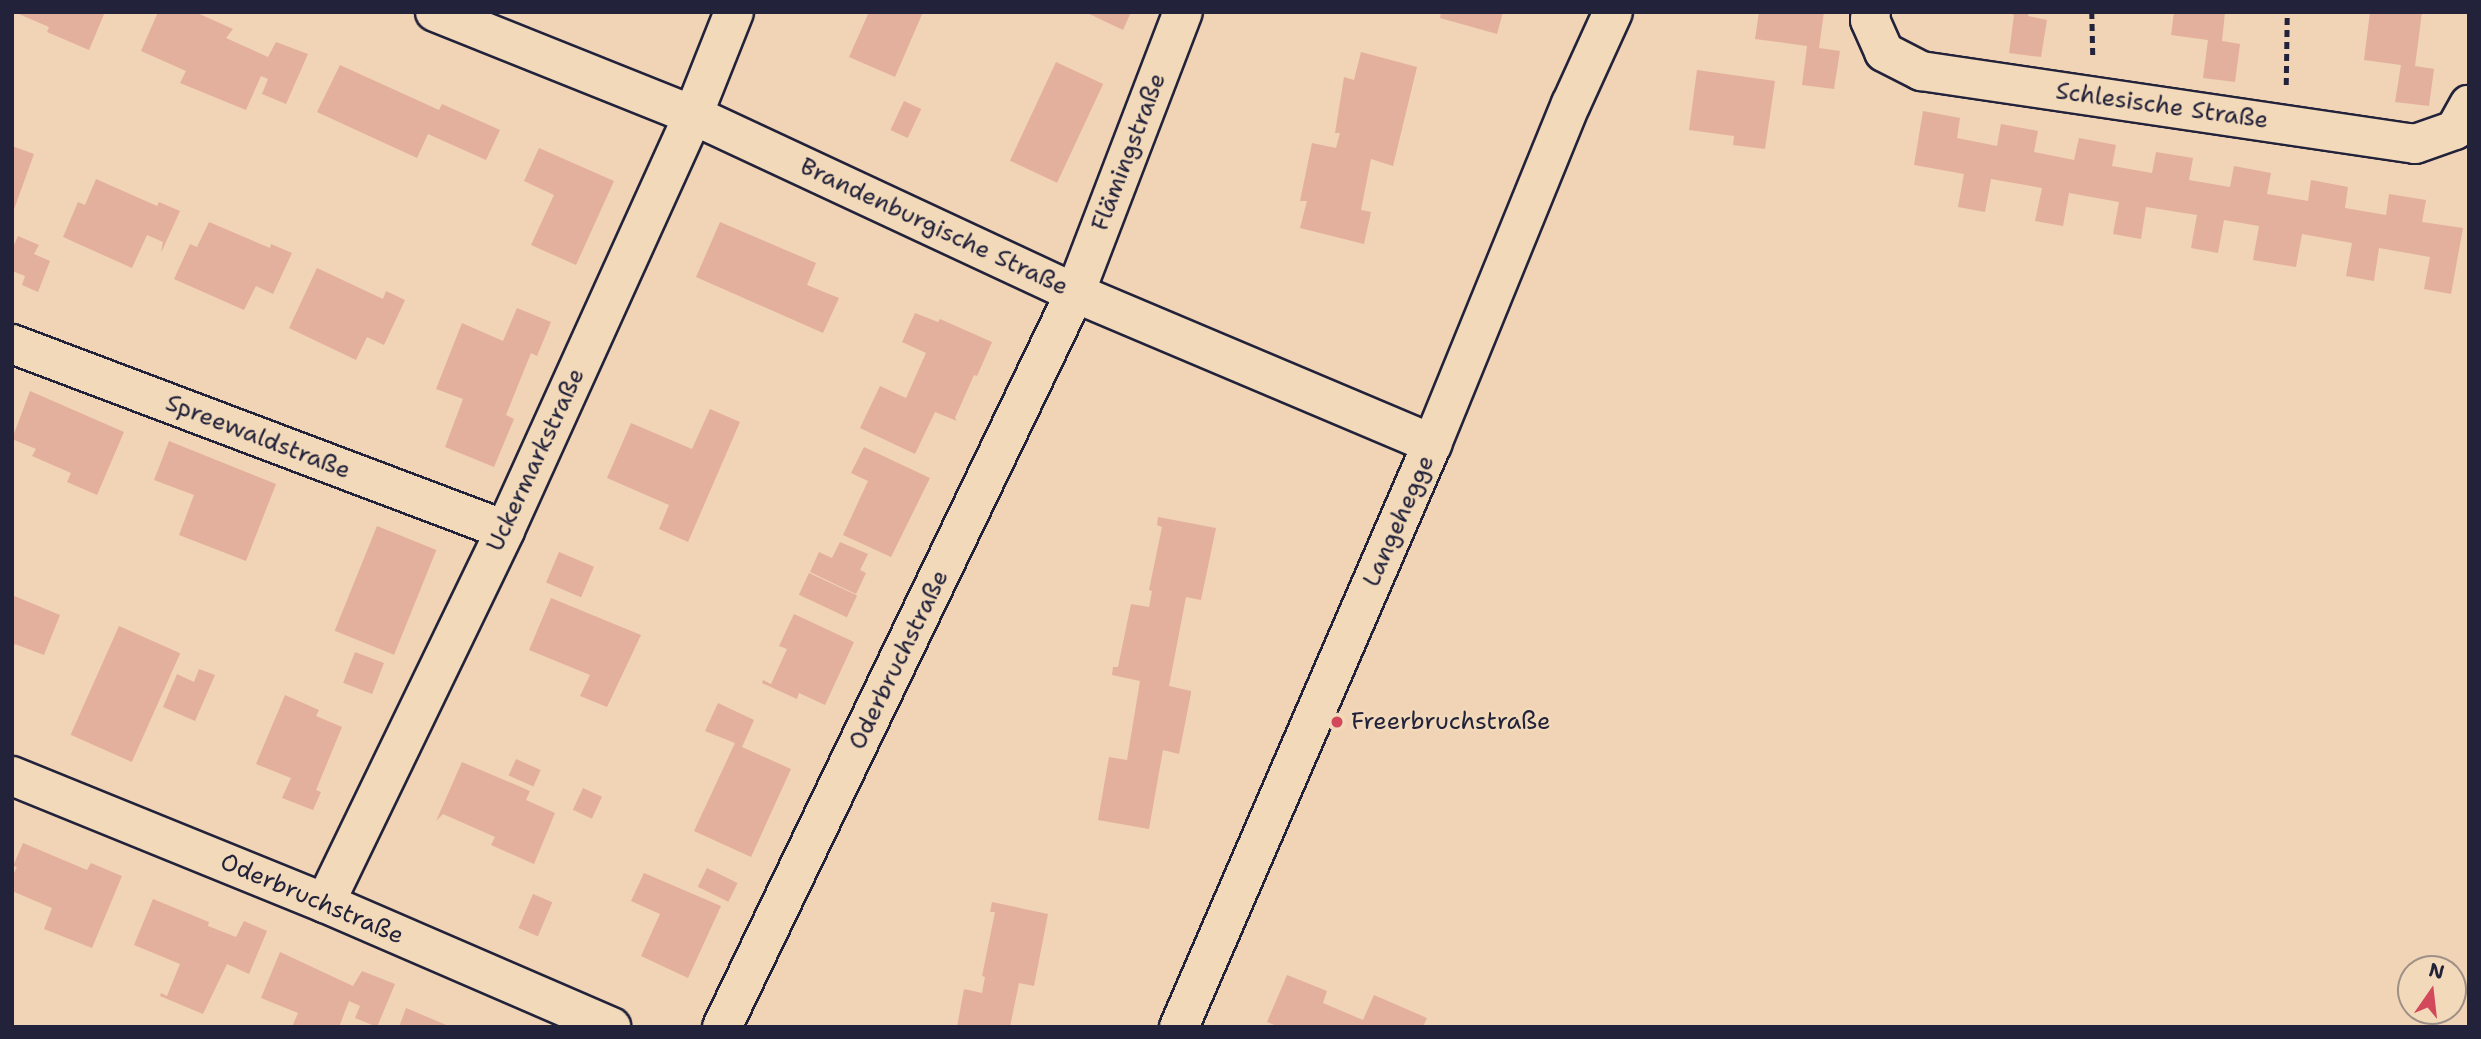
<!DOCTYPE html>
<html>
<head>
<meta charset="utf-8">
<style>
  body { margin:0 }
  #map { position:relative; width:2481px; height:1039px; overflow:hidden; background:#f1d3b5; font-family:"Shantell Sans",sans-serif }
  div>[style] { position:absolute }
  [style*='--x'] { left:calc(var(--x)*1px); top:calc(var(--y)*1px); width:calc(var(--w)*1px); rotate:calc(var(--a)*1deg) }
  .building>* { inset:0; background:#e3b09d; transform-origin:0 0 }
  .path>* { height:4.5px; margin-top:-2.25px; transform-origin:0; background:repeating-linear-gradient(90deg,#22223b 0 7px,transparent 0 12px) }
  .roads { filter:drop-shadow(2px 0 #22223b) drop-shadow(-2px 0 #22223b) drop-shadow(0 2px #22223b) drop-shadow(0 -2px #22223b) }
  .street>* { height:38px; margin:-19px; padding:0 19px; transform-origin:19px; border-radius:19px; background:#f2d9b9 }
  .secondary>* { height:38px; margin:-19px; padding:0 19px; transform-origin:19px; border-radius:19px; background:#f2d9b9 }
  .dots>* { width:19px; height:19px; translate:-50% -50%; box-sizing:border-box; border:4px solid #f2d9b9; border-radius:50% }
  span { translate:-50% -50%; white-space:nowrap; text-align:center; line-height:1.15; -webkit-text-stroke:5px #f2d9b9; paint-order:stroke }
  .street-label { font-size:24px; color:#22223b }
  .poi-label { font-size:24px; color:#22223b }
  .left { translate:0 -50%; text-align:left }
  .frame { position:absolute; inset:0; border:14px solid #22223b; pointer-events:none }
  .north { position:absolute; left:2397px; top:955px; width:70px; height:70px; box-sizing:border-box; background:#f2d9b9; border:2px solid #9f9087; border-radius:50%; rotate:14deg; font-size:19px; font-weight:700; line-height:28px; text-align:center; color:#22223b }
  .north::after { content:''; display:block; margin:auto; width:24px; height:32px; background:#d1495b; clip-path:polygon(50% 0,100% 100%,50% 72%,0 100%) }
</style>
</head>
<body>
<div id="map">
  <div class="building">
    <i style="clip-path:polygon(14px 12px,105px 12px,89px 50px,47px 32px,49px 27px)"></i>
    <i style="clip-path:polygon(158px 12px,195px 12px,233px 29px,226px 38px,268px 57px,276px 42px,308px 54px,286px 104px,262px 94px,268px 79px,261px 76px,246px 110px,180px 83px,186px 71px,141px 51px)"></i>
    <i style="clip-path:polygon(869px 12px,923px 12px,895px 77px,849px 57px)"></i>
    <i style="clip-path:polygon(1085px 12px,1131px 12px,1123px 30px)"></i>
    <i style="clip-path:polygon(1441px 12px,1503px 12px,1497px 34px,1440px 18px)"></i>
    <i style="clip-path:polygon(1759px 12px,1824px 12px,1819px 48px,1840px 51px,1834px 89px,1802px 85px,1807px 46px,1755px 39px)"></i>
    <i style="clip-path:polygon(2008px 12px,2029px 12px,2028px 16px,2047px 20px,2041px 57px,2009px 53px,2014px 15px)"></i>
    <i style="clip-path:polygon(2174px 12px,2225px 12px,2222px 41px,2240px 44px,2235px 82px,2203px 78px,2208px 40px,2171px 35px)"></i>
    <i style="clip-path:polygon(2370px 12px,2422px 12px,2415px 66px,2434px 69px,2429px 106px,2395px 102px,2401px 65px,2364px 60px)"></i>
    <i style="clip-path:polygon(1361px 52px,1417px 67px,1393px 166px,1371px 159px,1361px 210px,1371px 212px,1364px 244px,1300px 228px,1307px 201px,1300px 201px,1312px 143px,1336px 148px,1340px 133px,1335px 133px,1344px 77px,1354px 80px)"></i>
    <i style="left:1056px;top:62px;width:52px;height:109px;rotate:25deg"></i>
    <i style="clip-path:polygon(340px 65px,439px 110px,442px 104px,500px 130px,486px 160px,428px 134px,417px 158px,317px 112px)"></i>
    <i style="clip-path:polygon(1697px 70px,1775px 81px,1765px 149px,1733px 145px,1734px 136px,1689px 130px)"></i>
    <i style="left:904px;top:101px;width:19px;height:32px;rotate:25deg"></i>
    <i style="clip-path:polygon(1923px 111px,1960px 118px,1957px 138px,1997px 146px,2001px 124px,2038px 131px,2034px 152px,2074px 160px,2079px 138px,2116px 145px,2112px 166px,2152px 173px,2156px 152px,2193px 158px,2189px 180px,2230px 187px,2234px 166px,2271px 173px,2267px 194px,2308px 201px,2311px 180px,2348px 187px,2345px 208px,2386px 215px,2389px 194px,2426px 200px,2422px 222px,2463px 228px,2451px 294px,2424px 289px,2430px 257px,2379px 248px,2374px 281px,2346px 276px,2352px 243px,2302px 234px,2296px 267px,2253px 260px,2259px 226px,2224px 220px,2218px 253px,2191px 248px,2197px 215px,2146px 207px,2141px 239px,2113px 234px,2119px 202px,2069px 193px,2063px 226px,2035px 221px,2042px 188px,1991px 179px,1985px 212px,1958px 207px,1964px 174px,1914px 165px)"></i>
    <i style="clip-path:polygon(12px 146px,34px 154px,13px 212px,12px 212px)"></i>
    <i style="clip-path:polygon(539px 148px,614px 181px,576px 265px,531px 245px,554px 195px,524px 181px)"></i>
    <i style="clip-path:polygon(96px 179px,157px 206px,159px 202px,180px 211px,161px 253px,163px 242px,147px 235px,132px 268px,63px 237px,78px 202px,85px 205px)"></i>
    <i style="clip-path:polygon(209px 222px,270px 248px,271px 244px,292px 253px,273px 294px,256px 286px,244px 310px,174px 279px,190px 244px,197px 247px)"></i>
    <i style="clip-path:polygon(720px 222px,816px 263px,807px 285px,839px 298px,823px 333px,696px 277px)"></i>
    <i style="clip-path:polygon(18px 236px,39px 245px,34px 254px,50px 261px,38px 292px,22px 285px,25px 276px,12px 271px,12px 249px)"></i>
    <i style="clip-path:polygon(317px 268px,383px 299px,386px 291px,405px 300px,384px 345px,367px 337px,356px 360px,289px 328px)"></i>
    <i style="clip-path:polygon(517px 308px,551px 322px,537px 356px,531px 353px,506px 415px,514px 419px,494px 467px,445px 447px,463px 399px,436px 389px,462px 323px,503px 341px)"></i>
    <i style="clip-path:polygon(915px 313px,938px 322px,940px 319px,992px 342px,977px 376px,974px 375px,955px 418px,957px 421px,935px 412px,915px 454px,860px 428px,880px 386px,906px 398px,926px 353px,902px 342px)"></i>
    <i style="clip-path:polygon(30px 391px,124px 432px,97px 495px,67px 482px,71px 473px,32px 456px,36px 449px,12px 439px)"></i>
    <i style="clip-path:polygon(710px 409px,740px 422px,688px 542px,659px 529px,669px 505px,607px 478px,631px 423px,692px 449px)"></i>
    <i style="clip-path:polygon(169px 441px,276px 484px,246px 561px,179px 535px,194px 495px,154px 480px)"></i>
    <i style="clip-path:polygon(864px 447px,930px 478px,891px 557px,843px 535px,868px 481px,851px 473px)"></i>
    <i style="clip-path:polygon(1158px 517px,1216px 528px,1201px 600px,1186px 597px,1169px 686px,1191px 691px,1191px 693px,1179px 754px,1163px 750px,1149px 829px,1098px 820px,1109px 757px,1127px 760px,1140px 681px,1112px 675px,1113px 667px,1118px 667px,1131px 604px,1149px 607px,1152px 591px,1149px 590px,1162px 527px,1157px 525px)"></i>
    <i style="left:377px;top:526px;width:64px;height:113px;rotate:22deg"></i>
    <i style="clip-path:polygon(840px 542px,868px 554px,860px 570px,866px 573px,856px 594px,810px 572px,819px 552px,832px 558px)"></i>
    <i style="left:559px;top:552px;width:38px;height:33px;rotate:23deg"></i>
    <i style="left:809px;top:573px;width:53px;height:24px;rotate:25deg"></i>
    <i style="clip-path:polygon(12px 595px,60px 615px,44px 655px,15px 644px,12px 650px)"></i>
    <i style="clip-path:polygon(551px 598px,641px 635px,607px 707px,580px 696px,590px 675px,529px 650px)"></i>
    <i style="clip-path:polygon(794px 614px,854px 642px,825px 705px,799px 693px,797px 699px,762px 683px,763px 680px,771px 684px,787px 649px,779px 646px)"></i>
    <i style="left:119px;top:626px;width:67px;height:119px;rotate:24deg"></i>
    <i style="left:355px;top:652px;width:31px;height:33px;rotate:21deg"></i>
    <i style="clip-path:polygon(199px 669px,215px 675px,195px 721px,163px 707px,177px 674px,194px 682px)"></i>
    <i style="clip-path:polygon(285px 695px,319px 710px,316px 716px,342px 727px,316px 790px,321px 792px,313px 810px,282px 798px,291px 778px,256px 764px)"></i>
    <i style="clip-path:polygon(718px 703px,754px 720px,742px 747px,791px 769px,751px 857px,694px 831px,735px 743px,705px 731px)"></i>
    <i style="left:516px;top:759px;width:27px;height:18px;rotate:24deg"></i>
    <i style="clip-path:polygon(462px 762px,530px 791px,526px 800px,555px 813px,534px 864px,491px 845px,495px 837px,443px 814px,436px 821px)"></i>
    <i style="left:583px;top:788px;width:21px;height:24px;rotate:25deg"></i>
    <i style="clip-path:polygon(23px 843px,87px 870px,91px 863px,122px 876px,92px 948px,44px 929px,52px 908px,12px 891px,12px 877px,17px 867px,13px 866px)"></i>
    <i style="left:707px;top:868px;width:34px;height:21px;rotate:26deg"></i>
    <i style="clip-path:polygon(644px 873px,721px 906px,688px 978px,641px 956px,660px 914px,631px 901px)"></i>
    <i style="left:533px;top:894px;width:21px;height:37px;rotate:23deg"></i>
    <i style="clip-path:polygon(153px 899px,209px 922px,208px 926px,236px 937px,244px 921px,267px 931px,249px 974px,227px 964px,203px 1014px,160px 996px,161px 993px,167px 996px,180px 964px,134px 945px)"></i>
    <i style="clip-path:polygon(992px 902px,1048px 914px,1034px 986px,1019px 983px,1010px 1027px,957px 1027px,964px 989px,982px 993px,985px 977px,982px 976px,995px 912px,990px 912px)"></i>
    <i style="clip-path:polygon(280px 952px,353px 986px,362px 971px,395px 984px,377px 1027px,355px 1018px,360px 1006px,349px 1001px,339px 1027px,292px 1027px,298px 1013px,261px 998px)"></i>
    <i style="clip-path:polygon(1287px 975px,1327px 991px,1323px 1003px,1363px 1020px,1374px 995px,1427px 1018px,1423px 1027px,1279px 1027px,1267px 1022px)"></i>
    <i style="clip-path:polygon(406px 1008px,451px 1027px,399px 1027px)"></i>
  </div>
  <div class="path">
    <i style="--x:2092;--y:12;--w:45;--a:88.7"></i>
    <i style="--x:2286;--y:85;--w:73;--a:-89.2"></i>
  </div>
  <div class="roads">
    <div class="street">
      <i style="--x:435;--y:12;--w:278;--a:21.8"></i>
      <i style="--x:693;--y:115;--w:421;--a:25"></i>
      <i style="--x:1075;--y:293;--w:388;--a:22.9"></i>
      <i style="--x:1871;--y:12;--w:8;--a:97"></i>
      <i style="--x:1870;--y:20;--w:35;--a:66"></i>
      <i style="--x:1884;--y:52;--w:42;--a:27.2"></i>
      <i style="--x:1921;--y:71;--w:499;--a:8.4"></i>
      <i style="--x:2415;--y:144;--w:42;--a:-19.3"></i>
      <i style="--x:2455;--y:130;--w:29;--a:-61"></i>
      <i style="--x:12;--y:344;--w:527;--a:20.67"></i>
      <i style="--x:12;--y:776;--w:338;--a:22.1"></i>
      <i style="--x:325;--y:903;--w:312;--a:23.4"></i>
      <i style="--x:325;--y:903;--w:414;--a:-64.2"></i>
      <i style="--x:505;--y:530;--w:456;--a:-65.6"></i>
      <i style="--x:693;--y:115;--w:111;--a:-68.3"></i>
      <i style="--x:722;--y:1027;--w:814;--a:-64.32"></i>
      <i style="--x:1075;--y:293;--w:301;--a:-69"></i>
    </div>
    <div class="secondary">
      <i style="--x:1179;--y:1027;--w:636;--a:-66.54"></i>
      <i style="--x:1432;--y:444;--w:367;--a:-67.8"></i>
      <i style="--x:1571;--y:104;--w:101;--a:-65.5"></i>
    </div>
  </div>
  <div class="dots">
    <i style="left:1337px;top:722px;background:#d1495b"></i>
  </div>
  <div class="street-label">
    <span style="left:2162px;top:106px;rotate:8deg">Schlesische Straße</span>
    <span style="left:1129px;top:152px;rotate:-69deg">Flämingstraße</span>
    <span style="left:934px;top:227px;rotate:25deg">Brandenburgische Straße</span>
    <span style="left:258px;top:437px;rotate:21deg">Spreewaldstraße</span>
    <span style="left:536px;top:460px;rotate:-65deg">Uckermarkstraße</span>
    <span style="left:1399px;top:521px;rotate:-66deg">Langehegge</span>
    <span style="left:899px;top:660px;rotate:-64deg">Oderbruchstraße</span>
    <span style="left:312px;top:899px;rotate:23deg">Oderbruchstraße</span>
  </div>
  <div class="poi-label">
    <span class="left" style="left:1351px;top:722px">Freerbruchstraße</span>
  </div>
  <div class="frame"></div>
  <div class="north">N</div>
</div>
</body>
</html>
